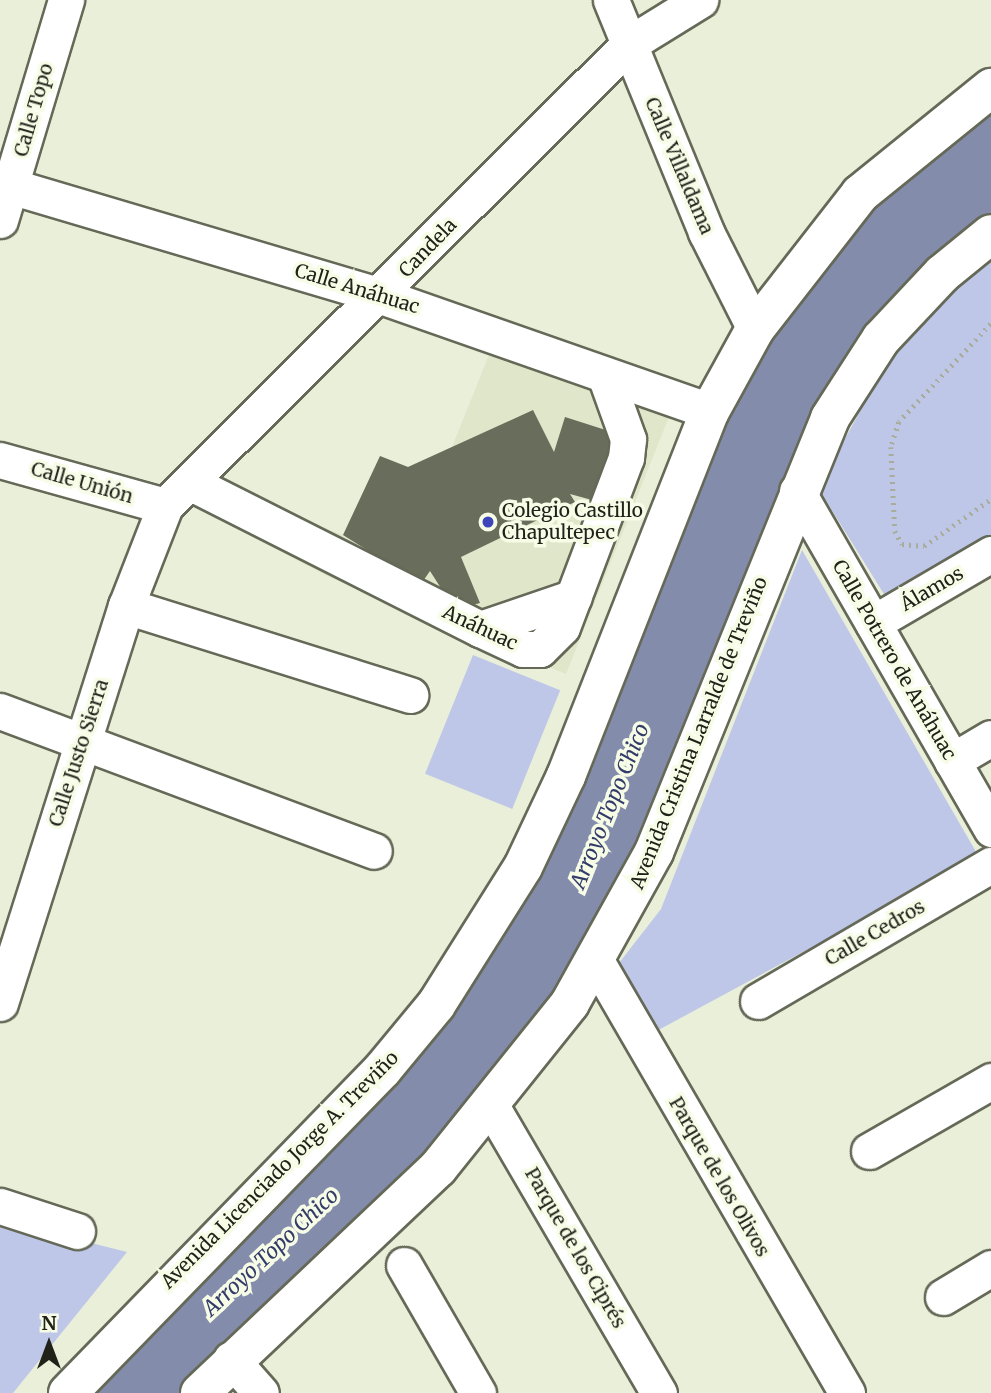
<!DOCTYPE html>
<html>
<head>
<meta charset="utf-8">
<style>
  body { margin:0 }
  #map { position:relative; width:991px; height:1393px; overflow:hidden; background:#eaefda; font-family:Merriweather,serif }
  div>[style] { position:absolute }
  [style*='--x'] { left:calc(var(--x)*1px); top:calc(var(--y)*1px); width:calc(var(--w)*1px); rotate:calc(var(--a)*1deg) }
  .built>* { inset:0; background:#dfe6c9 }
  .green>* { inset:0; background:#bec7e7; transform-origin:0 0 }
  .water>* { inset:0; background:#848cab }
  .building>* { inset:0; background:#696d5b }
  .path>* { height:4.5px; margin-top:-2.25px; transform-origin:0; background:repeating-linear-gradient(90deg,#a8ac9b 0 2px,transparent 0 7px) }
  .roads { filter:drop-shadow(2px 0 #656957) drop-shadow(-2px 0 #656957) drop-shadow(0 2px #656957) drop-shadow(0 -2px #656957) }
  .minor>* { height:35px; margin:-17.5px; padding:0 17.5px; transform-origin:17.5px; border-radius:17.5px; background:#fff }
  .major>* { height:38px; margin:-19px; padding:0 19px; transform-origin:19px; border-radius:19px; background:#fff }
  .dots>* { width:19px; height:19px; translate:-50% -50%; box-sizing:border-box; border:4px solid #f7fce7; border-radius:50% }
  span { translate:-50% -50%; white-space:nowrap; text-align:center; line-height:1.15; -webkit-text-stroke:7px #f7fce7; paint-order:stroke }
  .street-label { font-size:19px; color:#20221a }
  .poi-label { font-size:19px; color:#20221a }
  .left { translate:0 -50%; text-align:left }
  .water-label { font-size:21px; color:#333c68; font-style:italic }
  .north { position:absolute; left:14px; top:1309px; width:70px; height:70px; -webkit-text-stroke:5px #f7fce7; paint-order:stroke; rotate:0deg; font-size:19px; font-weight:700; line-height:28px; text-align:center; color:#20221a }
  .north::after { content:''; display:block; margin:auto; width:24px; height:32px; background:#20221a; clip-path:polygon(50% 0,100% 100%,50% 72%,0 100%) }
</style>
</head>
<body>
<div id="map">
  <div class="built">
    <i style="clip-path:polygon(491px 350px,671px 412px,566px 674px,331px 578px,200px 509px,213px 485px,343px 535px,380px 456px,408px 467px,452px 447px)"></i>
  </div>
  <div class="green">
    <i style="clip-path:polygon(991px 257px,991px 537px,887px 599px,818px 488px,876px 382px,935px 300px)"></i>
    <i style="clip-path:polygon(802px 550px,979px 857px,651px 1034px,612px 972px,661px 909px)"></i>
    <i style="left:473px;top:655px;width:94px;height:128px;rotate:22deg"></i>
    <i style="clip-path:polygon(0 1220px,127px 1252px,13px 1393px,0 1393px)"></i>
  </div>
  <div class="water">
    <i style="clip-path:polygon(991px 88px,991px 234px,881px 339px,570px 1003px,200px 1393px,68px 1393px,436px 1005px,794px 272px)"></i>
  </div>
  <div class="building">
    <i style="clip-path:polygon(533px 410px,554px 452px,565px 417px,615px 433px,592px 500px,570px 494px,575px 502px,461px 557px,480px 603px,469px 606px,446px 596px,430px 571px,421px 584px,343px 535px,380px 456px,408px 467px)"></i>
  </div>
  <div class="path">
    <i style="--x:991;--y:324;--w:134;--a:133.2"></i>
    <i style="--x:899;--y:422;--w:26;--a:108"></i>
    <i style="--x:891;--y:447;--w:84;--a:87.3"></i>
    <i style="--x:895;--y:531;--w:15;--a:62"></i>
    <i style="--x:902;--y:544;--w:22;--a:5"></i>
    <i style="--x:924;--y:546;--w:82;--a:-35"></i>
  </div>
  <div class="roads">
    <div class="minor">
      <i style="--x:611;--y:0;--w:251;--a:67.7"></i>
      <i style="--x:706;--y:232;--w:109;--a:63.2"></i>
      <i style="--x:0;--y:183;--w:397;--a:16.5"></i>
      <i style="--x:381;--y:296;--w:349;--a:19.3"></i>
      <i style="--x:0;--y:220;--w:230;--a:-73.3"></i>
      <i style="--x:0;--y:460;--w:171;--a:15.6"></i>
      <i style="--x:191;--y:483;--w:324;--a:26.8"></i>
      <i style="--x:480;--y:629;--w:47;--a:24.9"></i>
      <i style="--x:523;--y:649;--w:17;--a:0"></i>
      <i style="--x:540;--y:649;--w:31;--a:-45"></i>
      <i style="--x:562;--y:627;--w:181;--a:-69.3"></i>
      <i style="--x:626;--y:458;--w:19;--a:-84"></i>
      <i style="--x:628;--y:439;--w:68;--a:-109.8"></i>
      <i style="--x:797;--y:491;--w:390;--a:60.1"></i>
      <i style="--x:126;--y:606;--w:298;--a:17.4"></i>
      <i style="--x:873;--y:623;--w:137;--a:-30.3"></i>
      <i style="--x:480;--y:629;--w:99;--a:-18.8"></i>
      <i style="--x:0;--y:711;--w:399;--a:20.5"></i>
      <i style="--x:952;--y:761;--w:45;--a:-30.5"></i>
      <i style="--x:595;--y:959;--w:502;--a:59.86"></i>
      <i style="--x:758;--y:1001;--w:270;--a:-30.3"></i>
      <i style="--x:0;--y:1003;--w:417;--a:-72.4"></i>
      <i style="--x:126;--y:606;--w:107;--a:-68.7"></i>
      <i style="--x:165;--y:506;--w:655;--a:-44.88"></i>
      <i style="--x:629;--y:44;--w:84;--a:-31.8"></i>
      <i style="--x:490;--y:1104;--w:335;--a:59.7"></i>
      <i style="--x:869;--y:1151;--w:141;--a:-29.8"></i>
      <i style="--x:0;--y:1206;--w:81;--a:18"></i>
      <i style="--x:404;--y:1265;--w:148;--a:60"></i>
      <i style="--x:943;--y:1297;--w:56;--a:-31.1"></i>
      <i style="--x:231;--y:1359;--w:45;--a:48.6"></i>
    </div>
    <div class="major">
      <i style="--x:68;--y:1393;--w:452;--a:-45.8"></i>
      <i style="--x:383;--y:1069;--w:83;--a:-50.4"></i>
      <i style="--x:436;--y:1005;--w:163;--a:-57.8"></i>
      <i style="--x:523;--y:867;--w:101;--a:-64.7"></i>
      <i style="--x:566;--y:776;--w:392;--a:-68.5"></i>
      <i style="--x:710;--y:411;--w:94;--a:-61.2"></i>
      <i style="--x:755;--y:329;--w:171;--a:-52.1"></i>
      <i style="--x:860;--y:194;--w:169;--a:-39"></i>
      <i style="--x:200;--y:1393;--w:328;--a:-43.4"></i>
      <i style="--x:438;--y:1168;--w:211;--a:-51.3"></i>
      <i style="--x:570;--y:1003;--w:173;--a:-60.9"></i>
      <i style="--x:654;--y:852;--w:468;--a:-67.9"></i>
      <i style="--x:830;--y:418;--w:94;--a:-57.2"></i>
      <i style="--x:881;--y:339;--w:89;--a:-46.8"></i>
      <i style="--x:942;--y:274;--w:63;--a:-39.2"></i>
    </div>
  </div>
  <div class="dots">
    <i style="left:488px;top:522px;background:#3c46ba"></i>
  </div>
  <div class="street-label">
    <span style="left:34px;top:110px;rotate:-74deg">Calle Topo</span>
    <span style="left:679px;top:166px;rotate:67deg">Calle Villaldama</span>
    <span style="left:428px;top:248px;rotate:-46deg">Candela</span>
    <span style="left:357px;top:289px;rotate:17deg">Calle Anáhuac</span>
    <span style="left:82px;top:483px;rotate:16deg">Calle Unión</span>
    <span style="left:932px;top:589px;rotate:-30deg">Álamos</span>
    <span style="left:480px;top:628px;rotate:25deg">Anáhuac</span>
    <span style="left:894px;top:660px;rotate:60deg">Calle Potrero de Anáhuac</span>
    <span style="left:699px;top:733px;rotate:-68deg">Avenida Cristina Larralde de Treviño</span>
    <span style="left:79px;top:753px;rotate:-72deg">Calle Justo Sierra</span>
    <span style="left:875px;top:933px;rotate:-30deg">Calle Cedros</span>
    <span style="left:280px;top:1170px;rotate:-45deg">Avenida Licenciado Jorge A. Treviño</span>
    <span style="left:719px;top:1177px;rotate:60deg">Parque de los Olivos</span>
    <span style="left:575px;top:1248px;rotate:60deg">Parque de los Ciprés</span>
  </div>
  <div class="poi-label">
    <span class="left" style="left:502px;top:522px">Colegio Castillo<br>Chapultepec</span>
  </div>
  <div class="water-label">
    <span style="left:610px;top:806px;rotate:-68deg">Arroyo Topo Chico</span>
    <span style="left:271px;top:1252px;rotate:-43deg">Arroyo Topo Chico</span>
  </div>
  <div class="north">N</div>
</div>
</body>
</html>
